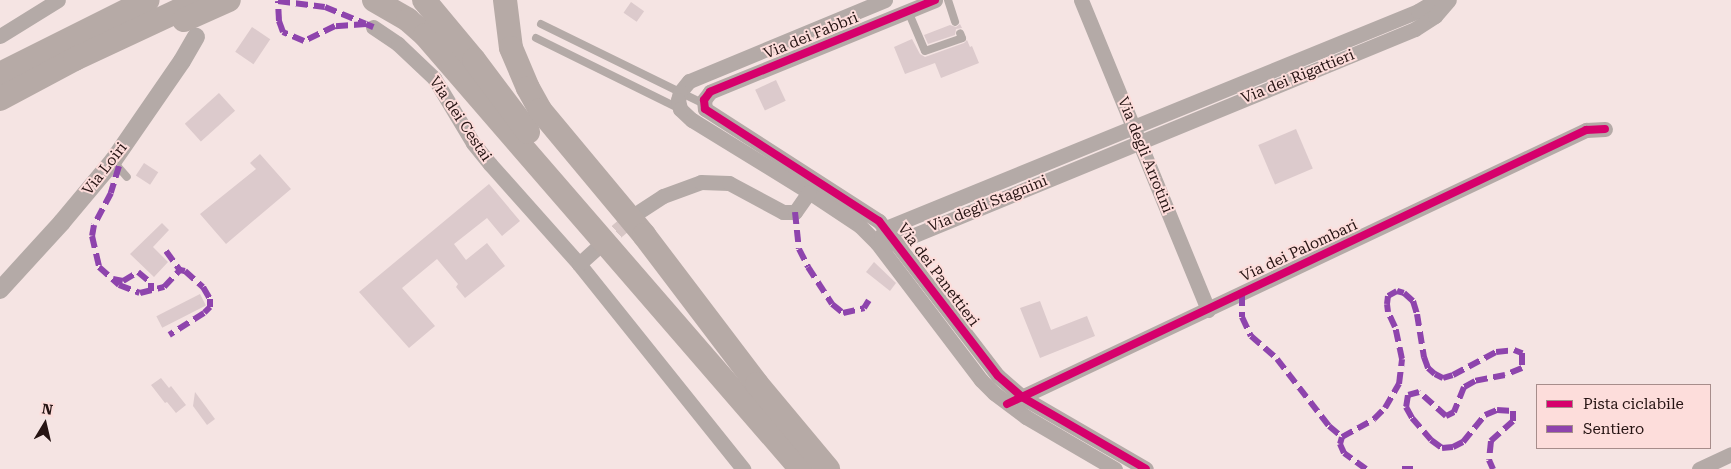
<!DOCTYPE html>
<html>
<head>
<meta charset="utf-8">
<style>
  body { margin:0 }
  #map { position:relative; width:1731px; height:469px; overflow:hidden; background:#f5e4e3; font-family:"Roboto Serif",serif }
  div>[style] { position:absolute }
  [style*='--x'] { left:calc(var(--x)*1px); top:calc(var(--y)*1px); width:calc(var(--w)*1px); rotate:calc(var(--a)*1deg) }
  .building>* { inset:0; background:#dccacc; transform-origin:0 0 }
  .minor-tunnel>* { height:15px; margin-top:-7.5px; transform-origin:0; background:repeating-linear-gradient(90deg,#d6c5c4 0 15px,transparent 0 23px) }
  .service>* { height:8px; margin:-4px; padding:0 4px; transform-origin:4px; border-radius:4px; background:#b4aaa7 }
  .minor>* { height:15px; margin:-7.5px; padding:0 7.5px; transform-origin:7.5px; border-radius:7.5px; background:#b4aaa7 }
  .tertiary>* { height:18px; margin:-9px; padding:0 9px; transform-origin:9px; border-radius:9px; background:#b4aaa7 }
  .trunk>* { height:24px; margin:-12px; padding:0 12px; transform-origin:12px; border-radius:12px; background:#b6aaa6 }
  .trunk-bridge>* { height:24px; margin:-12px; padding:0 12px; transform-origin:12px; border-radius:12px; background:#b6aaa6 }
  .quiet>* { height:6px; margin-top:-3px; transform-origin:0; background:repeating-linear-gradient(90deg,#8e44ad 0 12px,transparent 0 18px) }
  .cycleway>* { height:8px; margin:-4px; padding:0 4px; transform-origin:4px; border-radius:4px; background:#d6006c }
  span { translate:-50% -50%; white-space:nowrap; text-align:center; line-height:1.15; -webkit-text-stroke:4px #fddddb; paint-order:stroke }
  .street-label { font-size:15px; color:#261413 }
  .legend { position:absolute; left:1536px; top:384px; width:175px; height:65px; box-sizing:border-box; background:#fddddb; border:1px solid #a78d8b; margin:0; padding:6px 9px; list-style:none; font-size:15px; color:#261413 }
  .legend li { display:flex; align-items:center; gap:10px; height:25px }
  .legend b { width:25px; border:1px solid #a78d8b }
  .north { position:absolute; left:20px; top:399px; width:50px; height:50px; -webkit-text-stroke:4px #fddddb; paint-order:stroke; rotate:9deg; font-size:14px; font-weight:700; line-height:20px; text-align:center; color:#261413 }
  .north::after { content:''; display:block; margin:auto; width:18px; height:22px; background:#261413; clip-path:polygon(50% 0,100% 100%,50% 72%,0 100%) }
</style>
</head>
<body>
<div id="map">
  <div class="building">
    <i style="left:631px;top:2px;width:16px;height:13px;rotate:35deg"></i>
    <i style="clip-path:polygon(960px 24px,962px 28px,956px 29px,955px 35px,928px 44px,924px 35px,950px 25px,956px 27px)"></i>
    <i style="left:252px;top:27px;width:22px;height:30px;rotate:34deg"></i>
    <i style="clip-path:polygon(912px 39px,920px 54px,925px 57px,964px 43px,967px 40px,970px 47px,972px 46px,979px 63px,941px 78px,935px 63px,905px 74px,894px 47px)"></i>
    <i style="left:776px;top:80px;width:23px;height:23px;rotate:65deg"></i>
    <i style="left:219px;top:93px;width:24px;height:46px;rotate:48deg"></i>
    <i style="left:1296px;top:129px;width:43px;height:41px;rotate:67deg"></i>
    <i style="clip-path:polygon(260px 154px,291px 189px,226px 244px,200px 214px,256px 169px,250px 163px)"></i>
    <i style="left:144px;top:163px;width:17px;height:15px;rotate:33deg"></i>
    <i style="clip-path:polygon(489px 184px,520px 221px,502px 236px,487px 218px,454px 244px,466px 260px,487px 243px,505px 266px,465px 298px,456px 287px,458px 284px,437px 259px,402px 288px,435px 326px,409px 348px,359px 292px)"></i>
    <i style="clip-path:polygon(162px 223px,169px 230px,153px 247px,168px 262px,154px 277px,130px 254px)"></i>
    <i style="clip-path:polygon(874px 262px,896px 283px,890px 291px,866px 272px)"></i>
    <i style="left:200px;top:294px;width:13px;height:49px;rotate:63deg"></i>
    <i style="clip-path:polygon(1040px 301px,1051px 330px,1087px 316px,1095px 336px,1040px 358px,1020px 308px)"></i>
    <i style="clip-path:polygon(161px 378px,169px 388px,171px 386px,186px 405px,176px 413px,167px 402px,165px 403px,151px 385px)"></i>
    <i style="clip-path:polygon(195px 392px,215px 419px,207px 425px,193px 406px)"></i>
  </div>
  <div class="minor-tunnel">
    <i style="--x:599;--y:246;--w:50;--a:-40.1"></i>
  </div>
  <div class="service">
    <i style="--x:948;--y:0;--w:23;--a:72"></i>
    <i style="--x:908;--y:11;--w:43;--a:67"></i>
    <i style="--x:925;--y:51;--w:39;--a:-19"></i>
    <i style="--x:962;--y:38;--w:5;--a:-112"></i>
    <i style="--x:541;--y:24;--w:182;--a:26.1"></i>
    <i style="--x:536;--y:38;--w:161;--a:26.2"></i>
    <i style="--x:113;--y:161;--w:21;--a:49"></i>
  </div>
  <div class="minor">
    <i style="--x:885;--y:0;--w:212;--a:157.5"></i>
    <i style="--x:689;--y:81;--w:14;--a:129"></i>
    <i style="--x:680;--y:92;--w:8;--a:104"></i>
    <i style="--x:678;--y:100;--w:9;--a:77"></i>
    <i style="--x:680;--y:109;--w:16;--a:43"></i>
    <i style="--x:692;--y:120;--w:137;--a:31.6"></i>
    <i style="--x:809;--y:192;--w:61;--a:33.7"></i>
    <i style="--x:860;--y:226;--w:24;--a:45"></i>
    <i style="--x:877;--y:243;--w:172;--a:52.8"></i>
    <i style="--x:981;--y:380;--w:18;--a:45"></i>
    <i style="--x:994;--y:393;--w:40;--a:37"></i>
    <i style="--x:1026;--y:417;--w:103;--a:30.3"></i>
    <i style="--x:935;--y:0;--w:243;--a:157.8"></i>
    <i style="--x:710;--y:92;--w:10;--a:127"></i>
    <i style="--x:704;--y:100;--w:9;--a:84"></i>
    <i style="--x:705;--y:109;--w:207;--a:32.8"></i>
    <i style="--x:879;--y:221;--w:195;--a:52.5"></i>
    <i style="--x:998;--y:376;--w:32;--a:41"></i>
    <i style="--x:1022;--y:397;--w:143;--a:30.1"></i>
    <i style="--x:1081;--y:0;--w:335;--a:67.7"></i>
    <i style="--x:373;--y:27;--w:30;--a:34"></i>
    <i style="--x:398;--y:44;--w:50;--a:43.4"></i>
    <i style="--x:434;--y:78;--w:76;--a:59"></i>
    <i style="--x:473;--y:143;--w:27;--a:51"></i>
    <i style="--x:490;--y:164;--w:134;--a:48.3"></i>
    <i style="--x:579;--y:264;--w:263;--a:51.3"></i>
    <i style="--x:0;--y:36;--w:68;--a:-31.8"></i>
    <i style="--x:640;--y:211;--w:27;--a:-33"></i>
    <i style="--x:663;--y:196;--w:40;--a:-20.2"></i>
    <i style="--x:701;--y:182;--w:28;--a:2"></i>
    <i style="--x:729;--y:183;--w:61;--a:28.2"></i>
    <i style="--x:783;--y:212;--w:12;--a:0"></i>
    <i style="--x:795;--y:212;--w:24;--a:-55"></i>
    <i style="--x:881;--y:236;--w:9;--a:-58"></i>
    <i style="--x:886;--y:228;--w:575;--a:-22.19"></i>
    <i style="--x:1418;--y:11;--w:21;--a:-31"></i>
    <i style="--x:886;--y:243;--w:9;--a:0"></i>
    <i style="--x:895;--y:243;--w:562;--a:-22.37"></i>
    <i style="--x:1415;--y:29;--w:24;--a:-33"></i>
    <i style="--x:1435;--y:16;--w:21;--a:-49"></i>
    <i style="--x:579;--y:264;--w:27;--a:-42"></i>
    <i style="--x:1015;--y:400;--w:632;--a:-25.31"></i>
    <i style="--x:1586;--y:130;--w:19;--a:-3"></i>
    <i style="--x:1699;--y:469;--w:35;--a:-25"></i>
  </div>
  <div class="tertiary">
    <i style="--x:0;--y:290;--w:92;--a:-47.6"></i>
    <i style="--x:62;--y:222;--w:80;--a:-50.1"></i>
    <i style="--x:113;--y:161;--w:121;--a:-55.4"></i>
    <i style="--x:182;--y:61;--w:28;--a:-60"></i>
  </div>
  <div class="trunk">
    <i style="--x:374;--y:0;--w:39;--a:30"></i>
    <i style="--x:408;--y:20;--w:23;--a:41"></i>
    <i style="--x:425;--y:35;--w:574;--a:49.1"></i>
    <i style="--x:424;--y:0;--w:78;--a:50.2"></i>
    <i style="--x:474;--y:60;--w:90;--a:53.1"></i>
    <i style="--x:505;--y:0;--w:48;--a:82.9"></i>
    <i style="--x:511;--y:48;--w:43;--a:67"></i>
    <i style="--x:528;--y:88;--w:25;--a:61"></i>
    <i style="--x:540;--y:110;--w:163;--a:50.2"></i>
    <i style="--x:644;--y:235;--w:187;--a:52.8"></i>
    <i style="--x:757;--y:384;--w:111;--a:50.1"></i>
    <i style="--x:0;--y:74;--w:165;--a:-26.6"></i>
    <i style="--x:0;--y:99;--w:85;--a:-28.1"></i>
    <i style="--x:75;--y:59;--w:139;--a:-25.1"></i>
  </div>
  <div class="trunk-bridge">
    <i style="--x:184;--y:20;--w:49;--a:-24"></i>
  </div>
  <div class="quiet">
    <i style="--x:366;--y:24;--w:31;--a:176"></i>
    <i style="--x:335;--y:26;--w:34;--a:154"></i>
    <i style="--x:304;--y:41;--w:23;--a:-157"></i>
    <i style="--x:283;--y:32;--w:12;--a:-110"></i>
    <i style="--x:279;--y:21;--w:20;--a:-93"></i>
    <i style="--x:278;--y:1;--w:47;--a:7.3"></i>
    <i style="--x:325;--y:7;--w:44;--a:22.5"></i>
    <i style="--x:366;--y:24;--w:8;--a:23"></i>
    <i style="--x:119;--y:166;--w:28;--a:107"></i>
    <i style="--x:111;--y:193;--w:36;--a:118"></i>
    <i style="--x:94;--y:225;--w:11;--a:100"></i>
    <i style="--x:92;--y:236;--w:32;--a:77"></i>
    <i style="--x:99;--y:267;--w:27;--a:42"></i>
    <i style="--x:119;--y:285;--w:22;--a:21"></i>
    <i style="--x:140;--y:293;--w:25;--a:-14"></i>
    <i style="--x:164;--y:287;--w:23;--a:-47"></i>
    <i style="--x:180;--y:270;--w:5;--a:11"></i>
    <i style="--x:185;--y:271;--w:24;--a:42"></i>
    <i style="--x:203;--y:287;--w:14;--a:60"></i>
    <i style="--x:210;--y:299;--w:8;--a:90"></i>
    <i style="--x:210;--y:307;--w:8;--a:135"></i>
    <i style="--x:204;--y:313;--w:41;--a:147.8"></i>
    <i style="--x:795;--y:212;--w:37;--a:84"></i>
    <i style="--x:799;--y:249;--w:20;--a:63"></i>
    <i style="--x:808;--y:267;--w:44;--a:57"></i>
    <i style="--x:832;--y:304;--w:14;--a:39"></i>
    <i style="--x:843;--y:313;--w:22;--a:-13"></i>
    <i style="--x:864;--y:308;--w:9;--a:-58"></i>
    <i style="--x:166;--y:251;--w:24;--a:54"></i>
    <i style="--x:113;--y:279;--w:10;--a:11"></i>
    <i style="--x:123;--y:281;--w:17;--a:-31"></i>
    <i style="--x:138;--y:272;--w:17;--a:40"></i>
    <i style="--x:151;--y:283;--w:8;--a:90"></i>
    <i style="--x:1242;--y:294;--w:23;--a:90"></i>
    <i style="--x:1242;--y:317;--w:21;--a:65"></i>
    <i style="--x:1251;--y:336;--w:35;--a:41"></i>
    <i style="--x:1277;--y:359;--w:85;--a:52.2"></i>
    <i style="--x:1329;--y:426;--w:17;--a:40"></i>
    <i style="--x:1366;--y:469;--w:27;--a:-144"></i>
    <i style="--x:1344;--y:453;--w:10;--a:-114"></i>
    <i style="--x:1340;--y:444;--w:7;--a:-74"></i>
    <i style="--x:1342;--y:437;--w:37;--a:-29"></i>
    <i style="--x:1374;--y:419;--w:16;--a:-45"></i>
    <i style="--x:1385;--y:408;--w:28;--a:-60"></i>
    <i style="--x:1399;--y:384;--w:25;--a:-83"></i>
    <i style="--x:1402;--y:359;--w:33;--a:-102"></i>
    <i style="--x:1395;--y:327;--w:17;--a:-115"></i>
    <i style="--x:1388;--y:312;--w:8;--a:-97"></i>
    <i style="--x:1387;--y:304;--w:8;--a:-83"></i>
    <i style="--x:1388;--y:296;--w:10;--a:-29"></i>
    <i style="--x:1397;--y:291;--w:7;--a:16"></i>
    <i style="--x:1404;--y:293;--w:12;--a:42"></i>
    <i style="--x:1413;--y:301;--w:14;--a:73"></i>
    <i style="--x:1417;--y:314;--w:44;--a:80.8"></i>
    <i style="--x:1424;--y:357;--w:12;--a:70"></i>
    <i style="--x:1428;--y:368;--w:9;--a:41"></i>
    <i style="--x:1435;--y:374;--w:9;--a:27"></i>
    <i style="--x:1443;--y:378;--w:10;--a:-17"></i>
    <i style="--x:1453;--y:375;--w:49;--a:-28.1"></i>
    <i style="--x:1496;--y:352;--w:18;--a:-6"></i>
    <i style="--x:1514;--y:350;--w:9;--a:21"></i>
    <i style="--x:1522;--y:353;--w:15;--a:90"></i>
    <i style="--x:1522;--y:368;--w:18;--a:158"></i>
    <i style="--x:1505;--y:375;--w:31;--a:169"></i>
    <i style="--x:1475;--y:381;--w:13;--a:151"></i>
    <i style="--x:1464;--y:387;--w:27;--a:112"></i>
    <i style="--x:1454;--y:412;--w:9;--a:153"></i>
    <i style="--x:1446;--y:416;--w:36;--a:-138"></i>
    <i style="--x:1419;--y:392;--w:11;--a:165"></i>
    <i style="--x:1408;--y:395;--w:12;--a:99"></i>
    <i style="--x:1406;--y:407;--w:13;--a:61"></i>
    <i style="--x:1412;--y:418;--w:29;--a:49"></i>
    <i style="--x:1431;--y:440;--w:14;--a:36"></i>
    <i style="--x:1442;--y:448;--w:11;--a:-5"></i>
    <i style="--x:1453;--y:447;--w:11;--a:-27"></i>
    <i style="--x:1463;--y:442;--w:35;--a:-51"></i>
    <i style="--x:1485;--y:415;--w:13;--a:-23"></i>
    <i style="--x:1497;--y:410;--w:16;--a:4"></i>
    <i style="--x:1513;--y:411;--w:10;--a:90"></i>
    <i style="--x:1513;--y:421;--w:30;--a:138"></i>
    <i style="--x:1491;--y:441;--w:19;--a:96"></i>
    <i style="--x:1489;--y:460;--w:10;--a:66"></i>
    <i style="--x:1402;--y:469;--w:11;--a:0"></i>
  </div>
  <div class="cycleway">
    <i style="--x:935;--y:0;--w:243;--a:157.8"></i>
    <i style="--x:710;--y:92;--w:10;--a:127"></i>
    <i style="--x:704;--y:100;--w:9;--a:84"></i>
    <i style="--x:705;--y:109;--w:207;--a:32.8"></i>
    <i style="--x:879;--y:221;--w:195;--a:52.5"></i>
    <i style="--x:998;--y:376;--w:32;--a:41"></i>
    <i style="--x:1022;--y:397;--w:143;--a:30.1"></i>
    <i style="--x:1007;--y:404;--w:641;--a:-25.32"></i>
    <i style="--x:1586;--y:130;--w:19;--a:-3"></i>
  </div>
  <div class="street-label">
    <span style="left:811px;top:36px;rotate:-22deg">Via dei Fabbri</span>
    <span style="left:1298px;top:77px;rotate:-22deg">Via dei Rigattieri</span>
    <span style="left:460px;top:119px;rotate:56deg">Via dei Cestai</span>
    <span style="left:1145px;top:155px;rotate:68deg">Via degli Arrotini</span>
    <span style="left:105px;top:169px;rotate:-52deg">Via Loiri</span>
    <span style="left:988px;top:204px;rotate:-22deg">Via degli Stagnini</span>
    <span style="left:1299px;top:251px;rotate:-25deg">Via dei Palombari</span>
    <span style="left:938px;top:275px;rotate:53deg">Via dei Panettieri</span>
  </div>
  <ul class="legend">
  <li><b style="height:6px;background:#d6006c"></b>Pista ciclabile</li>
  <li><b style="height:6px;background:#8e44ad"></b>Sentiero</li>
  </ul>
  <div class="north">N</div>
</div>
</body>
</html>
